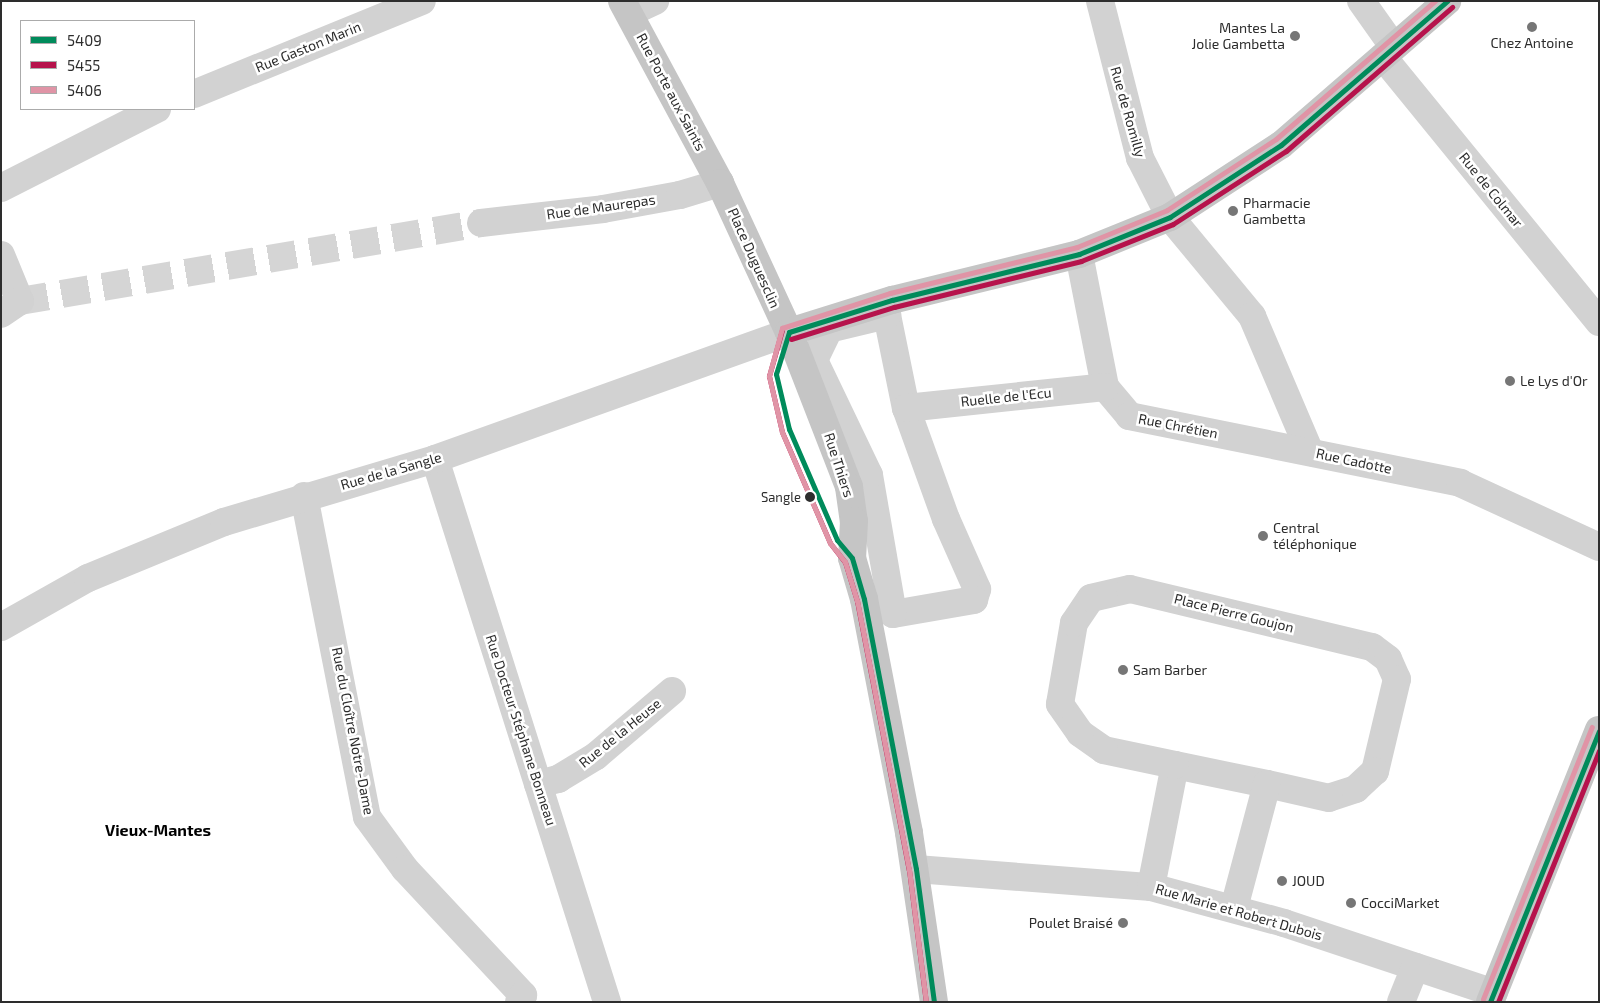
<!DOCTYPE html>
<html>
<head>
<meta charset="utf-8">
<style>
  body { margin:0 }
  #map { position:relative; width:1600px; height:1003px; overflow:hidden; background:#fff; font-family:"Exo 2",sans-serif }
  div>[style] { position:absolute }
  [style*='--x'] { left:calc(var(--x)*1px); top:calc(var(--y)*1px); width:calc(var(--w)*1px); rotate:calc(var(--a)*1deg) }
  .minor-tunnel>* { height:28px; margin-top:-14px; transform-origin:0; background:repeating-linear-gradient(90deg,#d5d5d5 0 28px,transparent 0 42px) }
  .minor>* { height:28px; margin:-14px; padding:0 14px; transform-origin:14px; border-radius:14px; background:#d2d2d2 }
  .major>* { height:28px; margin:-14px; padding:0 14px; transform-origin:14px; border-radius:14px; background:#c5c5c5 }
  .bus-1>* { height:5px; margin:-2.5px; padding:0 2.5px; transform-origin:2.5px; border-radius:2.5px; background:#008b5b }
  .bus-2>* { height:5px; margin:-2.5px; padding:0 2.5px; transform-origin:2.5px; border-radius:2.5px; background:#b6134c }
  .bus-3>* { height:5px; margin:-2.5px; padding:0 2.5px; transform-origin:2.5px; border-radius:2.5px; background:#e094a6 }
  .dots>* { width:14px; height:14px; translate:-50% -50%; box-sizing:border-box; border:2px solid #fff; border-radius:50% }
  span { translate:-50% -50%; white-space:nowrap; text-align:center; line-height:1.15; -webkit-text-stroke:5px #fff; paint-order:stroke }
  .bus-label { font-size:13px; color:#2d2d2d }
  .right { translate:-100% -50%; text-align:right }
  .poi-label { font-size:14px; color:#2d2d2d }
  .left { translate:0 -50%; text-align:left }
  .street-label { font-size:14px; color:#2d2d2d }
  .quarter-label { font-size:16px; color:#000; font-weight:700 }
  .frame { position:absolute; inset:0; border:2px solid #2d2d2d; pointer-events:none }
  .legend { position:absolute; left:20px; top:20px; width:175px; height:90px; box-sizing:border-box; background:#fff; border:1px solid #ababab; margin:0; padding:6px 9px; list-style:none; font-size:15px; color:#2d2d2d }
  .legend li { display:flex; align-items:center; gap:10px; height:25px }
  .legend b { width:25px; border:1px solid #ababab }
</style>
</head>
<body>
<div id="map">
  <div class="minor-tunnel">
    <i style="--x:20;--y:301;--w:468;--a:-9.6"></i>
  </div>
  <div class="minor">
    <i style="--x:1100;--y:1;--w:162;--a:75.7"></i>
    <i style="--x:1140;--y:158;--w:66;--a:63"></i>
    <i style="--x:1170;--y:217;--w:129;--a:50.4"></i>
    <i style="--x:1252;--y:316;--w:148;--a:66.9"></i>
    <i style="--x:1361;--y:1;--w:55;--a:54.6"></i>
    <i style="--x:629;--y:13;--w:29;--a:-25"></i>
    <i style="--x:1383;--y:57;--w:342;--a:50.8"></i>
    <i style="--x:194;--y:94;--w:246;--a:-22.2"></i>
    <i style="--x:1;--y:188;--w:175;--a:-26.9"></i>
    <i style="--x:481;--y:223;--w:123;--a:-6.5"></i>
    <i style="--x:603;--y:209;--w:78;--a:-10.3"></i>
    <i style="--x:680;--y:195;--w:42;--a:-16.7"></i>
    <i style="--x:1079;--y:254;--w:136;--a:78.9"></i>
    <i style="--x:1105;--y:387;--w:38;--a:50"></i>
    <i style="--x:1129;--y:416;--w:338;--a:11.4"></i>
    <i style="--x:1460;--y:483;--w:153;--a:24.7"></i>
    <i style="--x:1;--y:255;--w:50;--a:67.6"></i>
    <i style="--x:20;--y:301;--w:23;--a:146"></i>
    <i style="--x:887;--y:315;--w:95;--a:78.5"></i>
    <i style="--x:906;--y:408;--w:118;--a:70.2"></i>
    <i style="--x:946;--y:519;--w:77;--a:66.1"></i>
    <i style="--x:977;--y:589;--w:11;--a:105"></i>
    <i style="--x:974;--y:600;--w:82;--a:170.2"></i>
    <i style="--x:893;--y:614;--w:141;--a:-99.8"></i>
    <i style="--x:869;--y:475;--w:127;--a:-115.6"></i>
    <i style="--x:814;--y:360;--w:34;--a:-64"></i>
    <i style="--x:829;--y:329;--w:60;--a:-13.6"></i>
    <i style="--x:906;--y:408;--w:200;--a:-6"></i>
    <i style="--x:435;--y:459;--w:570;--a:72.42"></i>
    <i style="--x:304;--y:496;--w:327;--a:78.9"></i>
    <i style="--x:367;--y:817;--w:64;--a:53.8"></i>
    <i style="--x:405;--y:869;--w:173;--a:46.9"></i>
    <i style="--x:523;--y:995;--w:8;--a:120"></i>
    <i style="--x:1;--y:627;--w:100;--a:-29.4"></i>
    <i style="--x:88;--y:578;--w:147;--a:-22.4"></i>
    <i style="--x:224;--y:522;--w:220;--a:-16.6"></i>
    <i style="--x:435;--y:459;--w:376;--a:-19.7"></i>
    <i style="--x:1175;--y:765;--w:94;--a:11.7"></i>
    <i style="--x:538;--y:784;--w:21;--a:-14"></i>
    <i style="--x:558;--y:779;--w:44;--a:-31.2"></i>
    <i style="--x:596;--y:756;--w:100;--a:-40.5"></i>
    <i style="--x:916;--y:869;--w:236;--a:4.4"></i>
    <i style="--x:1151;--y:887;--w:138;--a:15.1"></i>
    <i style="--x:1284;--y:923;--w:221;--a:18.4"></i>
    <i style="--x:1151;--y:887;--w:124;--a:-78.9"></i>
    <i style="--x:1175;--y:765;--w:73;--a:-168.1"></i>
    <i style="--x:1104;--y:750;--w:29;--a:-145"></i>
    <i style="--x:1080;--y:733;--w:35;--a:-125"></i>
    <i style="--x:1060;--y:704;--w:82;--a:-80.2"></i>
    <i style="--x:1074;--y:623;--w:30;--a:-56"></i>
    <i style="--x:1091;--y:598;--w:40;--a:-13"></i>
    <i style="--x:1130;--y:589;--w:249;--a:13.5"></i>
    <i style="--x:1372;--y:647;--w:20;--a:37"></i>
    <i style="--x:1388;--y:659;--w:22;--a:66"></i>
    <i style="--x:1397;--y:679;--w:95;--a:103.4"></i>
    <i style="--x:1375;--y:771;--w:26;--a:137"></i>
    <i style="--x:1356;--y:789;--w:28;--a:162"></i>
    <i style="--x:1329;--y:798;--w:64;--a:-167.3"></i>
    <i style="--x:1267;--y:784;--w:128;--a:104.9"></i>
    <i style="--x:1401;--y:1002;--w:38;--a:-68"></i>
  </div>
  <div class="major">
    <i style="--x:622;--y:1;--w:207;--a:61.7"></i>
    <i style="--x:720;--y:183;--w:164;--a:65.2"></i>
    <i style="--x:789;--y:332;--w:166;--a:68.8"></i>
    <i style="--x:849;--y:487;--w:34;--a:82"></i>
    <i style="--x:854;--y:521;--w:37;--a:93"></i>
    <i style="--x:852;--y:558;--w:43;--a:73.7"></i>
    <i style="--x:864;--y:599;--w:238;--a:79.1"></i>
    <i style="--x:909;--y:833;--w:171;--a:81.6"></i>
    <i style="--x:789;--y:332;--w:108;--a:-17.3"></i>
    <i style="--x:892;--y:300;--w:193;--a:-13.8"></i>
    <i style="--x:1079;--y:254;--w:98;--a:-22.1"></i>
    <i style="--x:1170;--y:217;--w:132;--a:-33"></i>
    <i style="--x:1281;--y:145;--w:220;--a:-40.9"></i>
    <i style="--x:1490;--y:1002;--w:293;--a:-68.2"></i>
  </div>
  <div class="bus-1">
    <i style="--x:789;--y:332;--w:108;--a:-17.3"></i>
    <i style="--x:892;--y:300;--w:193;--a:-13.8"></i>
    <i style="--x:1079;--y:254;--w:98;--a:-22.1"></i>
    <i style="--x:1170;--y:217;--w:132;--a:-33"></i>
    <i style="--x:1281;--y:145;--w:220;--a:-40.9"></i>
    <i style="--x:789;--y:332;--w:44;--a:107.2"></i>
    <i style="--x:776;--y:374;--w:57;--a:76.7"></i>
    <i style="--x:789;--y:429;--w:121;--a:66.6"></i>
    <i style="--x:837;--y:540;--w:23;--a:50"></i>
    <i style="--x:852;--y:558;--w:43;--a:73.7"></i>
    <i style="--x:864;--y:599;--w:275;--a:79.1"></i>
    <i style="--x:916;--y:869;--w:134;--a:82.3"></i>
    <i style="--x:1490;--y:1002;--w:292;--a:-68.1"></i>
  </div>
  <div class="bus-2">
    <i style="--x:782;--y:330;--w:48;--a:105.8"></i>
    <i style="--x:769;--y:376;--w:57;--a:76.9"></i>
    <i style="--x:782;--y:432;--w:121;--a:66.6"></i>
    <i style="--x:830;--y:543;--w:24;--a:52"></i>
    <i style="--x:845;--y:562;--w:41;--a:72.9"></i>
    <i style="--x:857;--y:601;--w:274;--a:79.1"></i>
    <i style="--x:909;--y:870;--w:133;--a:82.7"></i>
    <i style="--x:791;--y:339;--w:108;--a:-17.3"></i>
    <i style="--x:894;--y:307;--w:193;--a:-13.8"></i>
    <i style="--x:1081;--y:261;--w:99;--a:-21.9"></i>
    <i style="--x:1173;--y:224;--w:135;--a:-32.9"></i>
    <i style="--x:1286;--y:151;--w:220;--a:-40.9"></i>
    <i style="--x:1498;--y:1002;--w:271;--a:-68.1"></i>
  </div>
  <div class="bus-3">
    <i style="--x:1483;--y:999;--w:293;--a:-68.2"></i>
    <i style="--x:926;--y:1002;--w:133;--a:-97.3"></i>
    <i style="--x:909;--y:870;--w:274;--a:-100.9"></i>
    <i style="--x:857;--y:601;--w:41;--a:-107.1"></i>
    <i style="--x:845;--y:562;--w:24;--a:-128"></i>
    <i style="--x:830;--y:543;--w:121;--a:-113.4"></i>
    <i style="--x:782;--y:432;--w:57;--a:-103.1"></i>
    <i style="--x:769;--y:376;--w:50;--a:-74.8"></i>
    <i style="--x:782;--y:328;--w:114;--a:-18"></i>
    <i style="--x:890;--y:293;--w:193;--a:-13.8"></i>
    <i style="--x:1077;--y:247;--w:97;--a:-22.3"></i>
    <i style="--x:1167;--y:210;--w:130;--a:-33.1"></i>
    <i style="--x:1276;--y:139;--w:211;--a:-41"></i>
  </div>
  <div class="dots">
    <i style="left:1532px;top:27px;background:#767676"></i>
    <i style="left:1295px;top:36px;background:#767676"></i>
    <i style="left:1233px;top:211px;background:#767676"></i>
    <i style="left:1510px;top:381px;background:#767676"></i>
    <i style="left:810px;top:497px;background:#2d2d2d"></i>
    <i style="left:1263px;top:536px;background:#767676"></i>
    <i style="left:1123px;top:670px;background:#767676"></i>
    <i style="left:1282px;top:881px;background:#767676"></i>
    <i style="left:1351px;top:903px;background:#767676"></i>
    <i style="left:1123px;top:923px;background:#767676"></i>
  </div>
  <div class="bus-label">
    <span class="right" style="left:801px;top:497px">Sangle</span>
  </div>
  <div class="poi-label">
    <span class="right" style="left:1285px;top:36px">Mantes La<br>Jolie Gambetta</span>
    <span style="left:1532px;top:43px">Chez Antoine</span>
    <span class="left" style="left:1243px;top:211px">Pharmacie<br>Gambetta</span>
    <span class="left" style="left:1520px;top:381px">Le Lys d'Or</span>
    <span class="left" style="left:1273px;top:536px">Central<br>téléphonique</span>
    <span class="left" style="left:1133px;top:670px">Sam Barber</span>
    <span class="left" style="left:1292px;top:881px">JOUD</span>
    <span class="left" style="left:1361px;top:903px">CocciMarket</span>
    <span class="right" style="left:1113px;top:923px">Poulet Braisé</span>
  </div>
  <div class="street-label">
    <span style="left:308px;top:47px;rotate:-22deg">Rue Gaston Marin</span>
    <span style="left:671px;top:92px;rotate:62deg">Rue Porte aux Saints</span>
    <span style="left:1128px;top:112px;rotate:74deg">Rue de Romilly</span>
    <span style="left:1491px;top:190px;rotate:51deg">Rue de Colmar</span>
    <span style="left:601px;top:207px;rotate:-8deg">Rue de Maurepas</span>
    <span style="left:754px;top:258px;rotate:66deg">Place Duguesclin</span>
    <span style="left:1006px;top:397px;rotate:-6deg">Ruelle de l'Ecu</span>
    <span style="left:1178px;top:426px;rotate:11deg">Rue Chrétien</span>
    <span style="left:1354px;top:461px;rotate:12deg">Rue Cadotte</span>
    <span style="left:839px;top:465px;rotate:72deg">Rue Thiers</span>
    <span style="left:391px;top:471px;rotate:-16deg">Rue de la Sangle</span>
    <span style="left:1234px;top:613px;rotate:14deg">Place Pierre Goujon</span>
    <span style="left:521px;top:730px;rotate:72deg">Rue Docteur Stéphane Bonneau</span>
    <span style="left:353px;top:731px;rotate:79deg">Rue du Cloître Notre-Dame</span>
    <span style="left:620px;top:733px;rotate:-39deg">Rue de la Heuse</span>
    <span style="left:1239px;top:912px;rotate:16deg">Rue Marie et Robert Dubois</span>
  </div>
  <div class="quarter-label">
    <span style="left:158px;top:830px">Vieux-Mantes</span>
  </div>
  <div class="frame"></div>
  <ul class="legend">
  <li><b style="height:6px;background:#008b5b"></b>5409</li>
  <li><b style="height:6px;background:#b6134c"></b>5455</li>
  <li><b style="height:6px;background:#e094a6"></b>5406</li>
  </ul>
</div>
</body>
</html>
